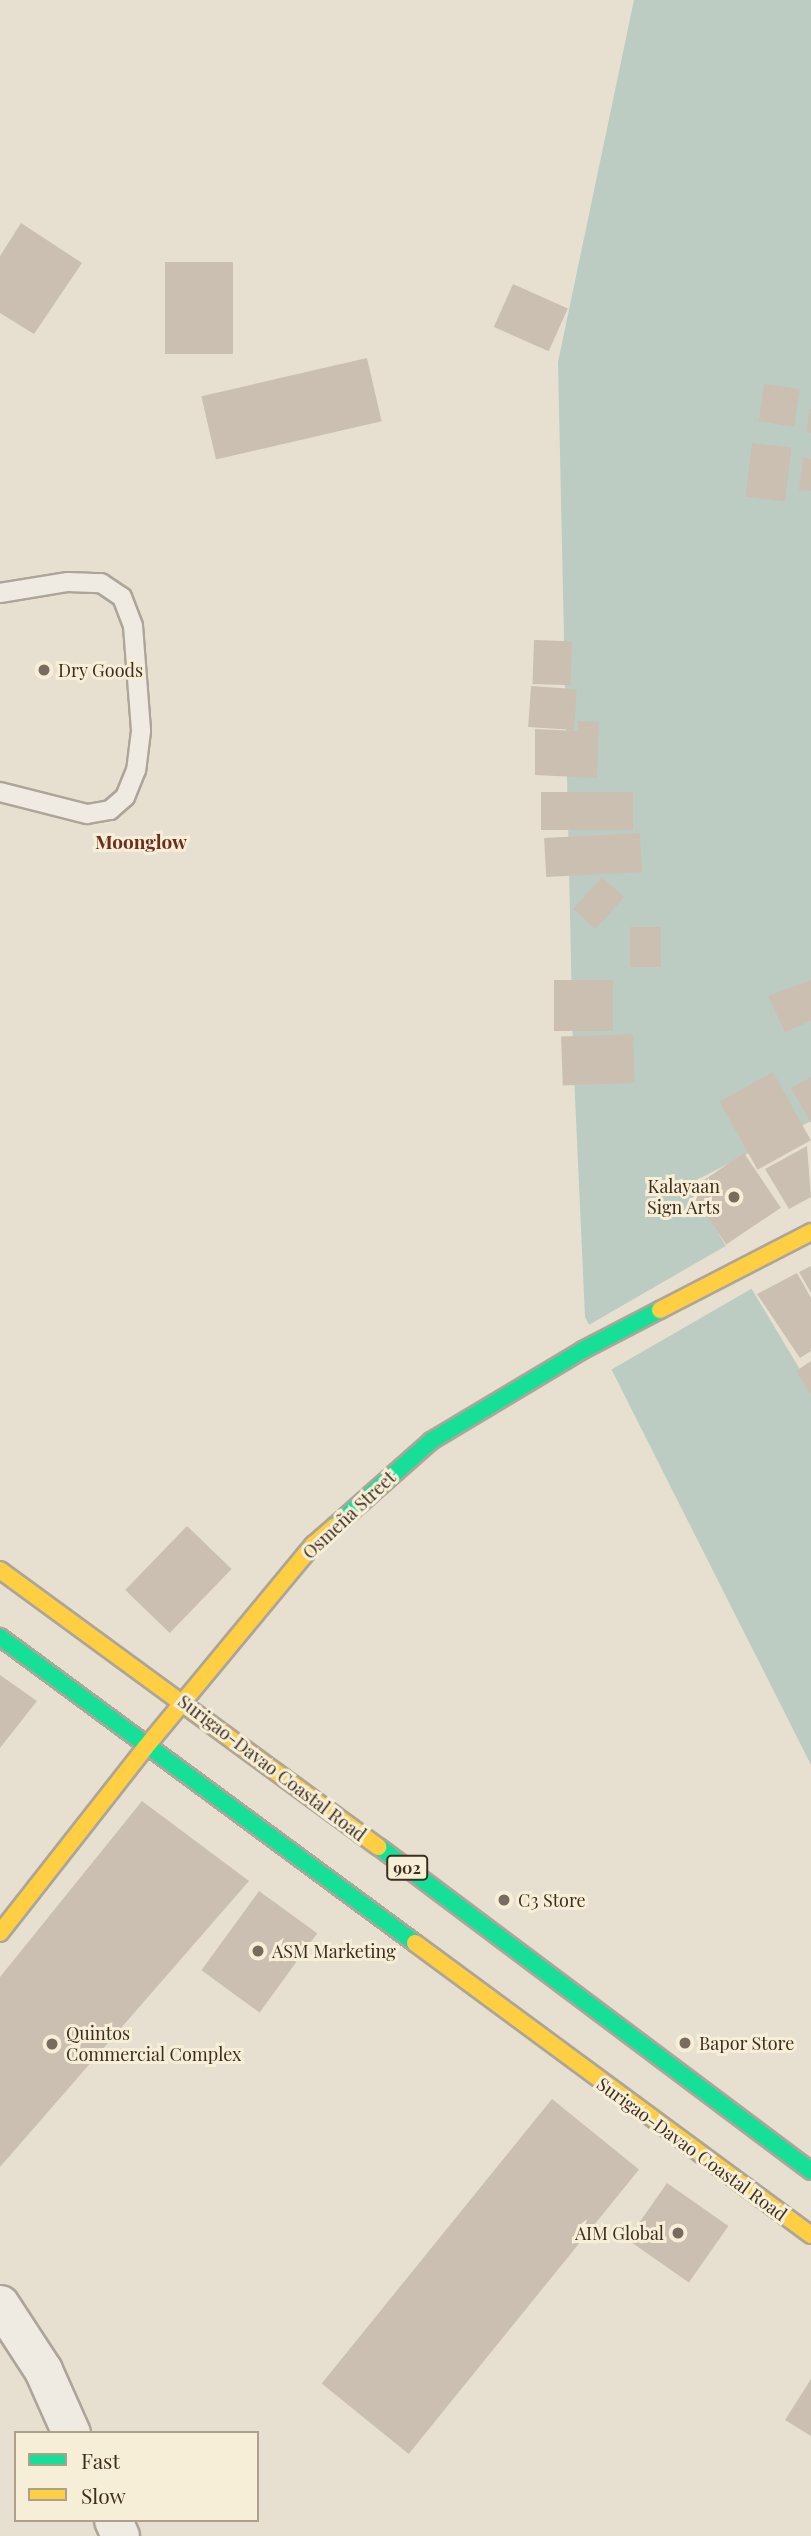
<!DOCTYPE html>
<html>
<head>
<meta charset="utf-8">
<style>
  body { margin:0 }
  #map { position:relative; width:811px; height:2536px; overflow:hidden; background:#e7e0d1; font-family:"Playfair Display",serif }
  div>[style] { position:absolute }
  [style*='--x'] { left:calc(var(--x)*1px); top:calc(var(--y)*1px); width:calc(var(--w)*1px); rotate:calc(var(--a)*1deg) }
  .water>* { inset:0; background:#bcccc2 }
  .pier>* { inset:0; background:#e7e0d1; transform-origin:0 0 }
  .building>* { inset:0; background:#cbbfb2; transform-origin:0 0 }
  .roads { filter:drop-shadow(2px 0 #ada599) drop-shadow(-2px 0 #ada599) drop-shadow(0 2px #ada599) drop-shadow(0 -2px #ada599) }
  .lane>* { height:18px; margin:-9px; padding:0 9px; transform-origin:9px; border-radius:9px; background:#efebe3 }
  .street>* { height:37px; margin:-18.5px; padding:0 18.5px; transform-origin:18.5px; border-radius:18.5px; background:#efebe3 }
  .fast>* { height:16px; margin:-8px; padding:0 8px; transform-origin:8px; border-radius:8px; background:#16e098 }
  .slow>* { height:16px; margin:-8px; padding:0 8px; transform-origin:8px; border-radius:8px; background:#ffcf43 }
  .dots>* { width:19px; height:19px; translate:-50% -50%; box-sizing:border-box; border:4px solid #f7eed8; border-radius:50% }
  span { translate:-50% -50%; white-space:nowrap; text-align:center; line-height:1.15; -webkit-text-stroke:6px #f7eed8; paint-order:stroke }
  .shield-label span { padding:2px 5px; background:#f7eed8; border:2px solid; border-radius:5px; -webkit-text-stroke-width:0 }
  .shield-label { font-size:16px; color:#3d2e20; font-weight:700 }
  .poi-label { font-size:18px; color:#3d2e20 }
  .left { translate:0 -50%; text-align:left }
  .right { translate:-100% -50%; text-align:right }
  .street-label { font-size:18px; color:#3d2e20 }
  .neighbourhood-label { font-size:19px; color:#6b2e1e; font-weight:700 }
  .legend { position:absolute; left:14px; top:2431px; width:245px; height:91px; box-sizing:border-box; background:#f7eed8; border:2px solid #ada18e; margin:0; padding:9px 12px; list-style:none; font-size:21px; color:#3d2e20 }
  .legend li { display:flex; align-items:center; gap:14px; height:35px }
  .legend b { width:35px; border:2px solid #ada18e }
</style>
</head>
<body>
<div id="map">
  <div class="water">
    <i style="clip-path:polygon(634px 0,811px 0,811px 1121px,689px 1184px,811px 1388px,811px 1765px,585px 1317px,573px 1053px,558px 362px)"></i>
  </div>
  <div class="pier">
    <i style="left:729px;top:1244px;width:50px;height:165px;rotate:60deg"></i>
  </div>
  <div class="building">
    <i style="clip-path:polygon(21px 223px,82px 263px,34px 334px,0 313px,0 256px)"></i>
    <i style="left:165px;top:262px;width:68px;height:92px"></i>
    <i style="left:513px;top:284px;width:60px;height:47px;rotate:24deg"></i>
    <i style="left:367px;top:358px;width:65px;height:170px;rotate:77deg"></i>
    <i style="left:764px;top:384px;width:36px;height:38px;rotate:8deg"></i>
    <i style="clip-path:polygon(809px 409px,811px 409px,811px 433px,807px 432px)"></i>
    <i style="left:752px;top:443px;width:40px;height:54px;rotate:7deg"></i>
    <i style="clip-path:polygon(803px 457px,811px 459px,811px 491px,799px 490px)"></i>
    <i style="left:534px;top:640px;width:38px;height:44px;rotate:2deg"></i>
    <i style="left:531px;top:686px;width:46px;height:41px;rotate:4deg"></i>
    <i style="clip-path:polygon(578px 721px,599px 722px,597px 778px,535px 775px,535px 729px,578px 731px)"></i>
    <i style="left:541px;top:792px;width:92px;height:38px"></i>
    <i style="left:640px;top:833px;width:39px;height:96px;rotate:87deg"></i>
    <i style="left:602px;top:877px;width:30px;height:43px;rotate:42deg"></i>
    <i style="left:630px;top:927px;width:31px;height:40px"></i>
    <i style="left:554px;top:980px;width:59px;height:51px"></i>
    <i style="clip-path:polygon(811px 980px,811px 1021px,785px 1032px,768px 996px)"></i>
    <i style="left:633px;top:1034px;width:49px;height:72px;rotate:88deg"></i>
    <i style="left:773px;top:1072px;width:78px;height:61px;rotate:61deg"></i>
    <i style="clip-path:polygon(811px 1077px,811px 1123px,791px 1088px)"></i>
    <i style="clip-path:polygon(807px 1146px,811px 1197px,789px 1209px,765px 1169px)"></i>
    <i style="left:744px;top:1153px;width:66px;height:66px;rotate:56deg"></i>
    <i style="clip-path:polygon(811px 1266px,811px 1293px,799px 1272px)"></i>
    <i style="clip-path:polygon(797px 1273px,811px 1298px,811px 1351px,800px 1358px,757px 1294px)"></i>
    <i style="clip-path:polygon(811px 1361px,811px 1395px,796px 1371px)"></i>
    <i style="left:187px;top:1526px;width:62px;height:89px;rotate:44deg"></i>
    <i style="clip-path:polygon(0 1675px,37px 1701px,0 1748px)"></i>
    <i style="clip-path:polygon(142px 1801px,249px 1881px,0 2167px,0 1977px)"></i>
    <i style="left:259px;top:1891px;width:72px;height:98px;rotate:36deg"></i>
    <i style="left:552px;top:2099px;width:112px;height:366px;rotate:39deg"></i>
    <i style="left:667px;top:2183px;width:75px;height:69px;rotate:35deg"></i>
    <i style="clip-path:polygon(811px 2379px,811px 2436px,785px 2420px)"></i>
  </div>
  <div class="roads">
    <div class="lane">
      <i style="--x:0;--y:593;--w:69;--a:-9.2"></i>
      <i style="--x:68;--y:582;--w:33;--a:2"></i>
      <i style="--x:101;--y:583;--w:25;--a:34"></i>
      <i style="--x:122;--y:597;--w:31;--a:69"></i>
      <i style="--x:133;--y:626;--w:105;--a:85.6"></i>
      <i style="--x:141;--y:731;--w:39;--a:97"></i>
      <i style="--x:136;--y:770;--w:29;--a:112"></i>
      <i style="--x:125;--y:797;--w:20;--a:139"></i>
      <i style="--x:110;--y:810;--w:23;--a:170"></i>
      <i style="--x:87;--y:814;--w:90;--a:-165.8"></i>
    </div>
    <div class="street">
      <i style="--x:0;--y:2304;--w:79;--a:56.9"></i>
      <i style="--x:43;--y:2370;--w:69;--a:66"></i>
      <i style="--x:113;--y:2520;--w:17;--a:66"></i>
    </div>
    <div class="fast">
      <i style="--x:335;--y:1526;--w:128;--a:-41.5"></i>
      <i style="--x:431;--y:1441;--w:177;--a:-30.9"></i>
      <i style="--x:583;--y:1350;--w:87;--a:-27.5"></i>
      <i style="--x:0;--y:1637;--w:516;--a:36.4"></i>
      <i style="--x:379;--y:1847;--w:540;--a:36.87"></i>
    </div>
    <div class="slow">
      <i style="--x:660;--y:1310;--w:170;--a:-27.3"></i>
      <i style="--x:0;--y:1570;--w:469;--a:36.2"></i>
      <i style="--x:0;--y:1933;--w:235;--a:-51.9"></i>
      <i style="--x:145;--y:1748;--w:264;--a:-50.4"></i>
      <i style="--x:313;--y:1545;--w:29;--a:-41"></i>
      <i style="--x:415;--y:1943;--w:492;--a:36.4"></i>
    </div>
  </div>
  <div class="dots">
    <i style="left:44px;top:670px;background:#786c5e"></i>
    <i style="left:734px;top:1197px;background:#786c5e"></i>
    <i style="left:504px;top:1900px;background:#786c5e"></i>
    <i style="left:258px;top:1951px;background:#786c5e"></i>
    <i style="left:685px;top:2043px;background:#786c5e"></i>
    <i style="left:52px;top:2044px;background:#786c5e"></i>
    <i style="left:678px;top:2233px;background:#786c5e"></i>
  </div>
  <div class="shield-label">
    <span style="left:407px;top:1868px">902</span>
  </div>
  <div class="poi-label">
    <span class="left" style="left:58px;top:670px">Dry Goods</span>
    <span class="right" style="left:720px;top:1197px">Kalayaan<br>Sign Arts</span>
    <span class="left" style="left:518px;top:1900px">C3 Store</span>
    <span class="left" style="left:272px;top:1951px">ASM Marketing</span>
    <span class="left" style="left:66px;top:2044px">Quintos<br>Commercial Complex</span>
    <span class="left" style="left:699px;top:2043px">Bapor Store</span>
    <span class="right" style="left:664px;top:2233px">AIM Global</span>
  </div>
  <div class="street-label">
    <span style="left:349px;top:1515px;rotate:-43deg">Osmeña Street</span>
    <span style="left:272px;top:1768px;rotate:37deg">Surigao-Davao Coastal Road</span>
    <span style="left:692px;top:2149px;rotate:36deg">Surigao-Davao Coastal Road</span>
  </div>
  <div class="neighbourhood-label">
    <span style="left:141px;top:842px">Moonglow</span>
  </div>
  <ul class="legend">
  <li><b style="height:9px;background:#16e098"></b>Fast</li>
  <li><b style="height:9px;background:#ffcf43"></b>Slow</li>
  </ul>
</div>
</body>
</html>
